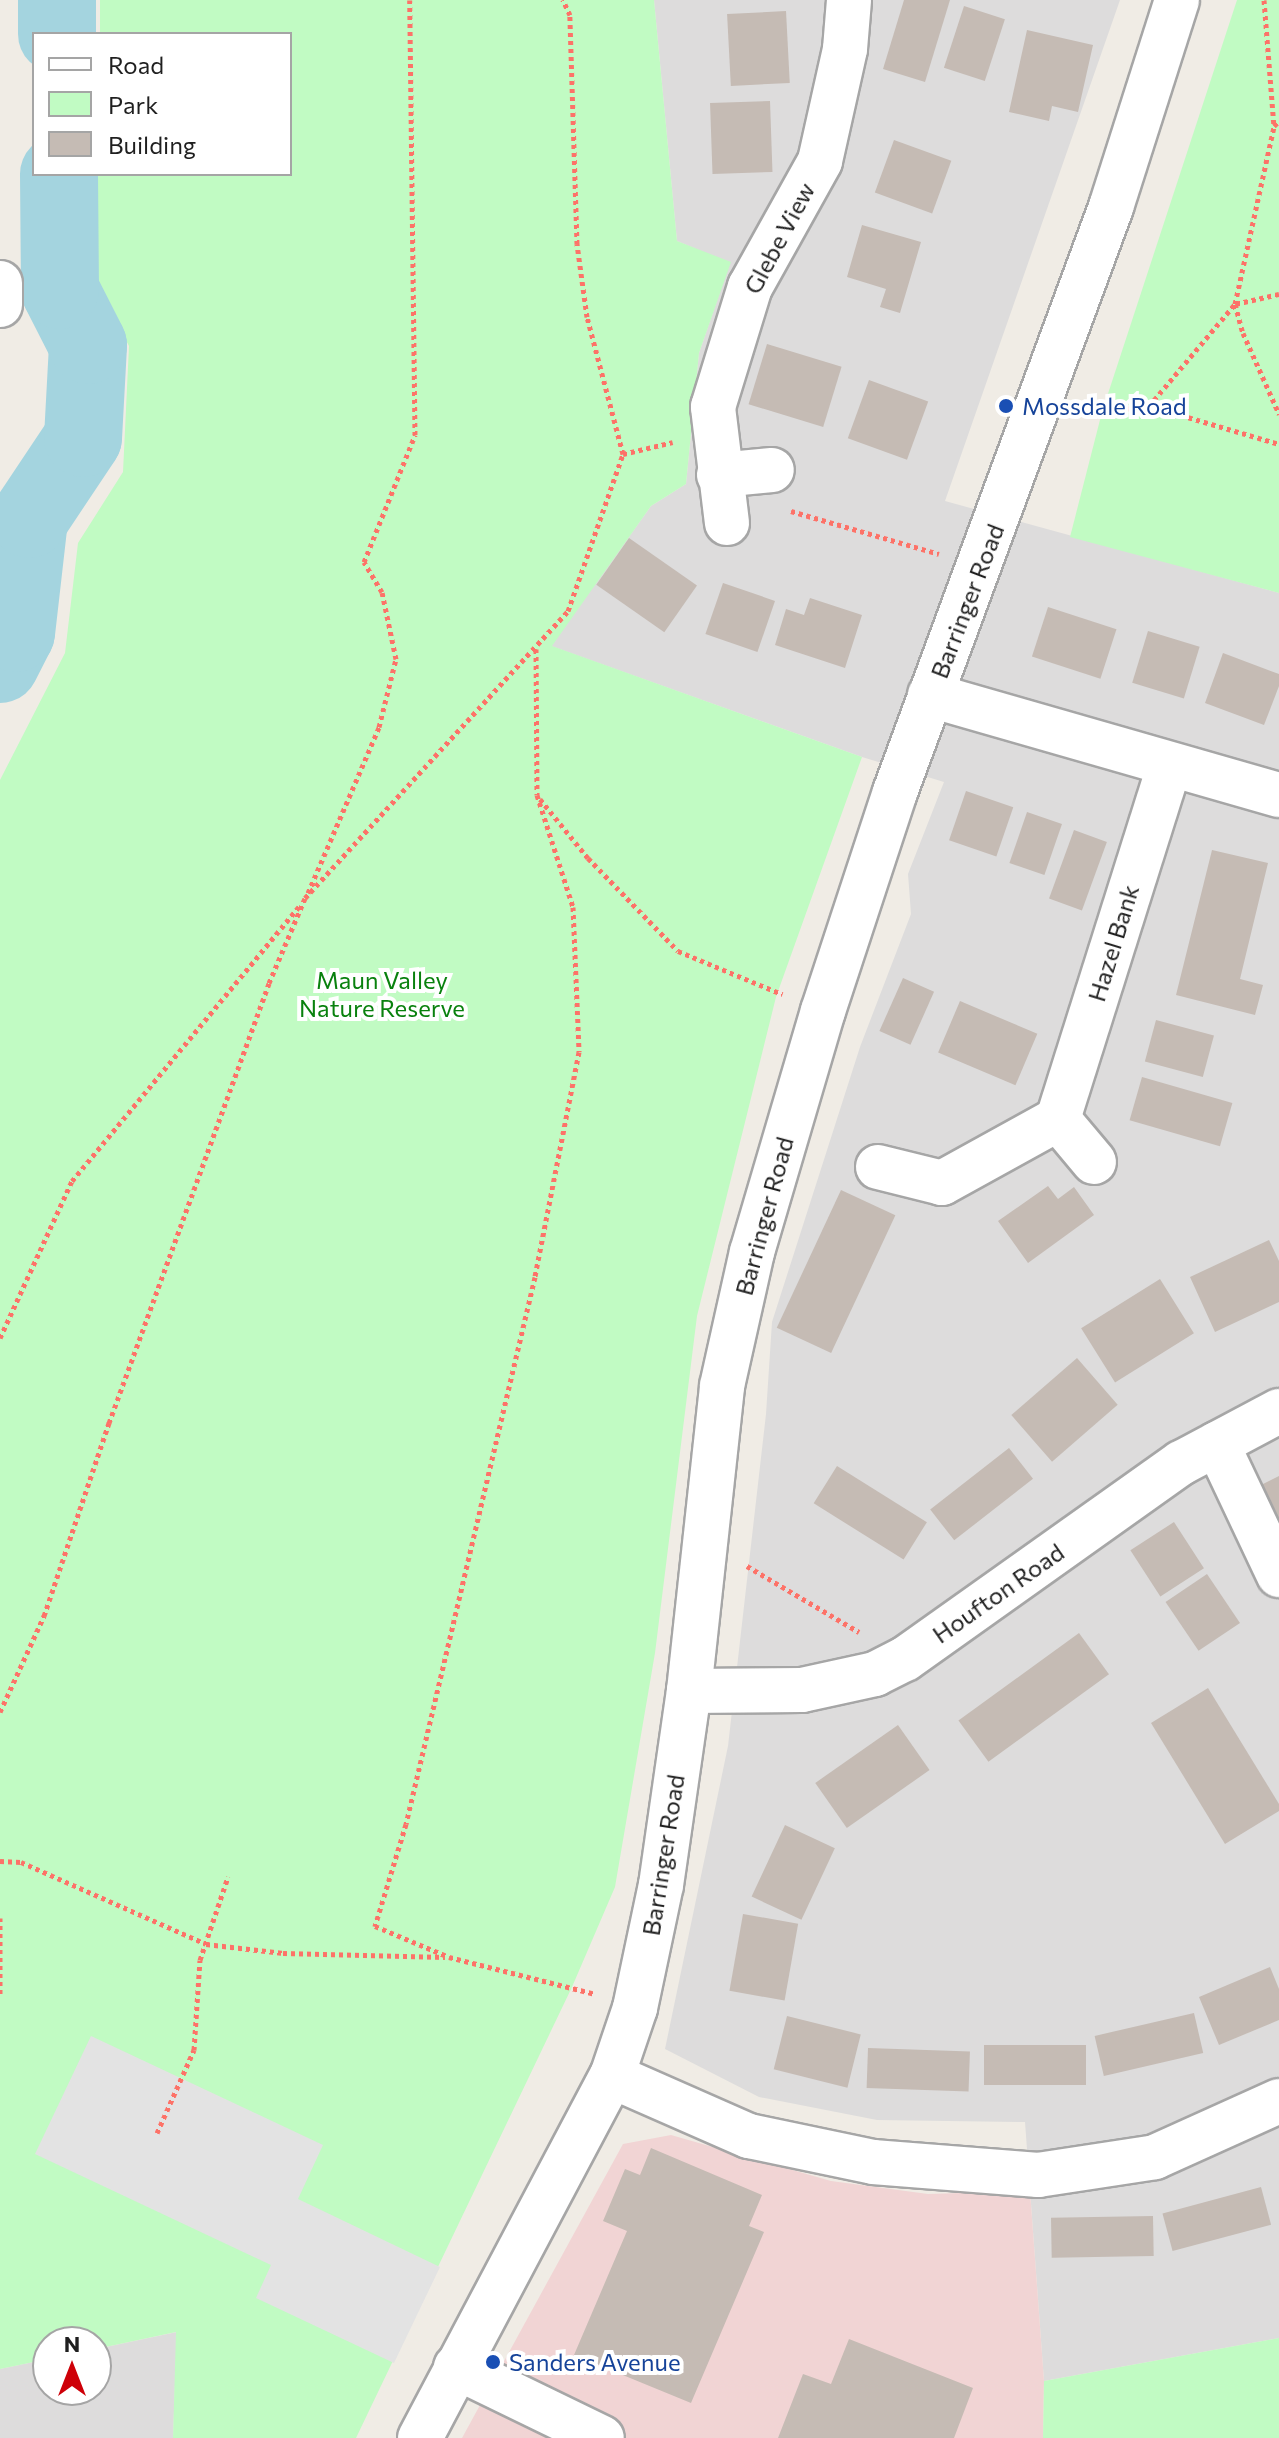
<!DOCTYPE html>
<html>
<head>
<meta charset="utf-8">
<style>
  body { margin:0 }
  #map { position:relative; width:1279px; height:2438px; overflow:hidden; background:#f0ece5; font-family:Commissioner,sans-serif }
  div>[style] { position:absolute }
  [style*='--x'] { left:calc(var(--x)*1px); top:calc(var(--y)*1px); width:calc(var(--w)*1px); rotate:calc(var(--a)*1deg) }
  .residential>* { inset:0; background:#dddcdc }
  .commercial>* { inset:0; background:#f1d4d4 }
  .park>* { inset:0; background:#c1fbc3 }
  .parking>* { inset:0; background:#e3e3e3 }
  .river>* { height:78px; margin:-39px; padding:0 39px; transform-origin:39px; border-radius:39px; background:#a4d4df }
  .building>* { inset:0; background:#c5bbb4; transform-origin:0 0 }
  .path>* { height:5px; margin-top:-2.5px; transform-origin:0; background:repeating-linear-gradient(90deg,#fd7268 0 4px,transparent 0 8px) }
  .roads { filter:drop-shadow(2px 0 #a6a6a6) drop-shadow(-2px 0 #a6a6a6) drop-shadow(0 2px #a6a6a6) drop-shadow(0 -2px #a6a6a6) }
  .minor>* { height:44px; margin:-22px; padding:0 22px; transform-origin:22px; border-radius:22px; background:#fff }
  .dots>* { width:22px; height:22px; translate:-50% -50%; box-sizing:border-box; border:4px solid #fff; border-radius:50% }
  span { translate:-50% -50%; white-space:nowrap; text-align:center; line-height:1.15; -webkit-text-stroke:8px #fff; paint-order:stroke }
  .street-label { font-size:24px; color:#1f1f1f }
  .transit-label { font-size:24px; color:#164399 }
  .left { translate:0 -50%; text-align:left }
  .park-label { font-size:24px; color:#09810e }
  .legend { position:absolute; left:32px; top:32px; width:260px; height:144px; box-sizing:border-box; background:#fff; border:2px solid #a5a5a5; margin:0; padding:10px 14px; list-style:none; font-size:24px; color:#1f1f1f }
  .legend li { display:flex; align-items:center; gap:16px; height:40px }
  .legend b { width:40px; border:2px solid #a5a5a5 }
  .north { position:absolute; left:32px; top:2326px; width:80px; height:80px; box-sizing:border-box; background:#fff; border:2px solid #a5a5a5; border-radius:50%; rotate:0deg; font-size:22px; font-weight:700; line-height:32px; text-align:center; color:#1f1f1f }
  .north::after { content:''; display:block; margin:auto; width:28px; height:36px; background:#ce0008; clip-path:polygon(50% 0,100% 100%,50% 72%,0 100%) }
</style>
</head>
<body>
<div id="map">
  <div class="residential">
    <i style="clip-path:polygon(654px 0,1120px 0,945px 501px,1279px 593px,1279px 2338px,1044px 2381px,1025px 2122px,877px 2120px,759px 2097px,665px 2049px,728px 1746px,766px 1414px,772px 1322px,860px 1047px,911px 914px,908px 874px,944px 782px,862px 757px,551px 646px,651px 506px,686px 484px,699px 353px,730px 263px,677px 241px)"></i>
    <i style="clip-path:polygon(177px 2332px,173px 2438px,0 2438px,0 2369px,48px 2359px,48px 2390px,96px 2390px,96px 2349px)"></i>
  </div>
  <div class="commercial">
    <i style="clip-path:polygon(671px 2135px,831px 2181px,928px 2194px,1030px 2191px,1044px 2381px,1043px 2438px,462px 2438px,623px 2144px)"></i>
  </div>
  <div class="park">
    <i style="clip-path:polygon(100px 0,654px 0,677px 241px,731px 262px,699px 353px,686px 484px,651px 506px,552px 646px,862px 757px,776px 997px,697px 1316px,655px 1653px,615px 1887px,572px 1987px,356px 2438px,173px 2438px,176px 2332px,96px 2349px,96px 2342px,48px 2342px,48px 2359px,0 2369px,0 780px,65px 653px,78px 543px,123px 472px,129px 346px,97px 285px,98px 174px,290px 174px,290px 34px,100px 34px)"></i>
    <i style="clip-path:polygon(1237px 0,1279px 0,1279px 593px,1070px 537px,1102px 412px)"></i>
    <i style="clip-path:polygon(1279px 2338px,1279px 2438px,1043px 2438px,1044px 2381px)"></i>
  </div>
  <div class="parking">
    <i style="clip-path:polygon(91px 2036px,323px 2145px,298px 2199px,440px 2267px,394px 2363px,256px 2298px,271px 2265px,35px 2154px)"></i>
  </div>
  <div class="river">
    <i style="--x:57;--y:0;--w:34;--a:90"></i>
    <i style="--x:0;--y:664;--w:35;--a:-63"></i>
    <i style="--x:16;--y:633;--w:115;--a:-83.5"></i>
    <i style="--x:29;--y:519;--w:97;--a:-56.3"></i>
    <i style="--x:83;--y:438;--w:93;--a:-86.9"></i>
    <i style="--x:88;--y:345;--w:62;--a:-117"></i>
    <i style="--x:60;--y:290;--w:116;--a:-90.5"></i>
  </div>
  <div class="building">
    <i style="clip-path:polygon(904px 0,950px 0,925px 82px,883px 69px)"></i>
    <i style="left:964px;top:6px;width:43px;height:65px;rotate:18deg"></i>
    <i style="left:786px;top:11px;width:72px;height:59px;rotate:87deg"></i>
    <i style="clip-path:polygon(1027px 30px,1093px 45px,1078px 112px,1052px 106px,1049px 121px,1009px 112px)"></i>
    <i style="left:770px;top:101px;width:71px;height:60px;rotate:88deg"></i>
    <i style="left:894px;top:140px;width:61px;height:56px;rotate:20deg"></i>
    <i style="clip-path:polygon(862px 225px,921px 242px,900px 313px,880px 307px,886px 289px,847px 277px)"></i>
    <i style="left:767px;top:344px;width:78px;height:63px;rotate:17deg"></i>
    <i style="left:869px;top:380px;width:63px;height:62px;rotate:20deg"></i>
    <i style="left:629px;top:538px;width:83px;height:57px;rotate:35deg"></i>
    <i style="left:723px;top:583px;width:55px;height:54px;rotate:19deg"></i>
    <i style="clip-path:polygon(810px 598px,862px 615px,845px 668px,775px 645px,786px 609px,804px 615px)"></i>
    <i style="left:1048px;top:607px;width:72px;height:52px;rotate:18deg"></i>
    <i style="left:1148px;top:631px;width:54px;height:54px;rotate:17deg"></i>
    <i style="clip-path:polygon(1223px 653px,1279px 674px,1279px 686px,1264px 725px,1205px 703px)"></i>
    <i style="left:966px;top:791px;width:50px;height:52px;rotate:19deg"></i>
    <i style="left:1027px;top:812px;width:37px;height:54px;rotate:19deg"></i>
    <i style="left:1074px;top:830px;width:35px;height:73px;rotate:20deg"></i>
    <i style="clip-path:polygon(1212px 850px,1268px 863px,1240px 979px,1263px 985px,1255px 1015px,1176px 995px)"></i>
    <i style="left:903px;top:978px;width:34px;height:58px;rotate:24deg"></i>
    <i style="left:960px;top:1001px;width:84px;height:56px;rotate:23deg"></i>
    <i style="left:1156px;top:1020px;width:60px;height:43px;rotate:15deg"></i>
    <i style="left:1142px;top:1077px;width:94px;height:45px;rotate:16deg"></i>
    <i style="clip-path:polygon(1048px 1186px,1058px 1199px,1074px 1187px,1094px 1215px,1028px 1263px,998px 1221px)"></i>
    <i style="left:841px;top:1190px;width:60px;height:152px;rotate:25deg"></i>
    <i style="clip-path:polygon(1269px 1240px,1279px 1261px,1279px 1302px,1215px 1332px,1190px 1277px)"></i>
    <i style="left:1160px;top:1279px;width:64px;height:93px;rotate:58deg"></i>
    <i style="left:1077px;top:1358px;width:62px;height:87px;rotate:49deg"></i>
    <i style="left:1009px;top:1448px;width:39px;height:100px;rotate:52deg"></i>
    <i style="left:837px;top:1466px;width:106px;height:44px;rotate:32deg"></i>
    <i style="clip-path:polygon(1279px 1476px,1279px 1529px,1257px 1487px)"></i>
    <i style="left:1174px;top:1522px;width:55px;height:52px;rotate:57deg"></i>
    <i style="left:1207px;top:1574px;width:59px;height:50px;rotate:56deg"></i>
    <i style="left:1079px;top:1633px;width:51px;height:149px;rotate:54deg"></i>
    <i style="clip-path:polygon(1208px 1688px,1279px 1804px,1279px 1811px,1225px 1844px,1151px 1723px)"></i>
    <i style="left:898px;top:1725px;width:55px;height:101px;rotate:55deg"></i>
    <i style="left:785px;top:1825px;width:55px;height:79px;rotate:25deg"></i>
    <i style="left:743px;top:1914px;width:56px;height:78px;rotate:10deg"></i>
    <i style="clip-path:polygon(1270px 1967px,1279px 1989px,1279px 2020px,1219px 2045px,1199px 1997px)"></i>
    <i style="left:1194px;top:2013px;width:41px;height:102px;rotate:77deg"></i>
    <i style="left:787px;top:2016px;width:76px;height:55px;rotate:14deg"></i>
    <i style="left:1086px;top:2045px;width:40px;height:102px;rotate:90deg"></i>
    <i style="left:868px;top:2048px;width:102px;height:40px;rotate:2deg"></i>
    <i style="clip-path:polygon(651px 2148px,762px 2195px,749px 2226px,764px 2232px,691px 2403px,574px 2355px,627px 2231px,603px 2221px,625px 2169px,640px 2175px)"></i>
    <i style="left:1261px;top:2187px;width:39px;height:102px;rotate:75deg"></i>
    <i style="left:1153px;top:2216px;width:40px;height:102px;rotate:89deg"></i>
    <i style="clip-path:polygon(849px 2339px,973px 2388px,954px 2438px,778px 2438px,803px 2374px,831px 2384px)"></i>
  </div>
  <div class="path">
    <i style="--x:1264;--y:0;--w:126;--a:85.5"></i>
    <i style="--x:1279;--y:294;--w:45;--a:167.2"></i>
    <i style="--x:1235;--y:304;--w:30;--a:75"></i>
    <i style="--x:1243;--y:333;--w:89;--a:66"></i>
    <i style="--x:1083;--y:406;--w:20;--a:18"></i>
    <i style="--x:1102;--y:412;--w:47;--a:-7.3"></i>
    <i style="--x:1149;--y:406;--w:133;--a:-49.9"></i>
    <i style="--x:1235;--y:304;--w:182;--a:-77.6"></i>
    <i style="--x:1274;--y:126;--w:7;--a:-45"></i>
    <i style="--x:1150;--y:406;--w:134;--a:16.4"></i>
    <i style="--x:623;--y:454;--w:51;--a:-13.5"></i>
    <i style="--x:791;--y:511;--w:154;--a:16.2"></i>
    <i style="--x:536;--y:649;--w:146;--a:89.6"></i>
    <i style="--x:537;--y:795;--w:118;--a:72.2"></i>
    <i style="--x:573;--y:907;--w:145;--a:87.6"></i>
    <i style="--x:579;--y:1052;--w:229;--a:101.1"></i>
    <i style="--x:535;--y:1277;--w:562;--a:103.27"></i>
    <i style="--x:406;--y:1824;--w:107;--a:106.9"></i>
    <i style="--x:375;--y:1926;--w:80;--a:22.7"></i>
    <i style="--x:449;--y:1957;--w:151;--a:14.2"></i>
    <i style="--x:540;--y:799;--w:76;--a:50.9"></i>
    <i style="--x:588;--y:858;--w:129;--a:45.9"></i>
    <i style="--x:678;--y:951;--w:113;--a:22.5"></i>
    <i style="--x:308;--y:893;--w:181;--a:-66.8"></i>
    <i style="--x:379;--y:727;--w:70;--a:-76"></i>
    <i style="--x:396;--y:659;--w:68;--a:-101.8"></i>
    <i style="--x:382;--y:592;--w:35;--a:-121"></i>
    <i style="--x:364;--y:562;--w:137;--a:-68.1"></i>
    <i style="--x:415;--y:435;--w:435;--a:-90.7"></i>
    <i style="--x:0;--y:1338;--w:173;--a:-65.4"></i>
    <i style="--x:72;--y:1181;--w:358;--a:-50.4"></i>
    <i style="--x:747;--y:1566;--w:130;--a:30.5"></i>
    <i style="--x:0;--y:1712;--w:106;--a:-65.4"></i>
    <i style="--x:44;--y:1616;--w:204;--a:-71.4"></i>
    <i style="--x:109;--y:1423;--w:468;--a:-70"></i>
    <i style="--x:269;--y:983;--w:92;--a:-67"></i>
    <i style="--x:305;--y:898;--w:389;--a:-47.5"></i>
    <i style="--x:568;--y:611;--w:166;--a:-70.7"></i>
    <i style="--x:623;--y:454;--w:142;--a:-104.7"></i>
    <i style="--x:587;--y:317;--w:74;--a:-97.8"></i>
    <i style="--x:577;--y:244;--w:229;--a:-91.8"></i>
    <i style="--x:570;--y:15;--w:17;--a:-115"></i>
    <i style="--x:0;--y:1861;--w:21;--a:3"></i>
    <i style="--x:21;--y:1862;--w:202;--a:23.9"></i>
    <i style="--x:206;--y:1944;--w:78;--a:6.7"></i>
    <i style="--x:283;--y:1953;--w:162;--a:1.4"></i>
    <i style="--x:0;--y:1918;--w:76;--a:90"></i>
    <i style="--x:157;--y:2133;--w:91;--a:-66"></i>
    <i style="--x:194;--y:2050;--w:90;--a:-86.2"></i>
    <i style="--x:200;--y:1960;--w:88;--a:-71.4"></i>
  </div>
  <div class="roads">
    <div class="minor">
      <i style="--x:0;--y:283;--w:22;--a:90"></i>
      <i style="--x:719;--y:475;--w:53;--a:-5.4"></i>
      <i style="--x:727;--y:523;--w:117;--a:-96.9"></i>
      <i style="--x:713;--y:407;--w:126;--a:-72.9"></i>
      <i style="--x:750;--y:287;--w:144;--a:-60.9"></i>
      <i style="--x:820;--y:161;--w:115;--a:-77.4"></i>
      <i style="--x:845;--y:49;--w:49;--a:-85.3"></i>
      <i style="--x:930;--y:695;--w:363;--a:16"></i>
      <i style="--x:1058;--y:1119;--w:369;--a:-72.5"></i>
      <i style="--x:878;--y:1167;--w:66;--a:14"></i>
      <i style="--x:942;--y:1183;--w:132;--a:-28.9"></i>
      <i style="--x:1058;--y:1119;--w:56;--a:50.1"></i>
      <i style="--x:1217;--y:1444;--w:145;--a:64.7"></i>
      <i style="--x:689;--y:1691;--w:113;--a:-0.5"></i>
      <i style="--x:802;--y:1690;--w:75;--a:-12.4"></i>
      <i style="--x:875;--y:1674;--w:34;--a:-27"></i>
      <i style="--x:905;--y:1659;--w:339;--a:-35.4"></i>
      <i style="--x:1181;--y:1463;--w:111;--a:-28"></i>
      <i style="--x:612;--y:2076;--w:150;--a:23.7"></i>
      <i style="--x:749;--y:2136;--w:127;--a:11.8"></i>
      <i style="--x:873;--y:2162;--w:166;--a:4.5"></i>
      <i style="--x:1038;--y:2175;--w:118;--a:-8.7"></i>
      <i style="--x:1155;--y:2157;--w:136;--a:-24.3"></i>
      <i style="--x:456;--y:2367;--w:162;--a:25.9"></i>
      <i style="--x:420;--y:2438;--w:410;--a:-62.1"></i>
      <i style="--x:612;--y:2076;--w:72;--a:-71.3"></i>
      <i style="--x:635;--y:2008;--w:126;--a:-78.1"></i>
      <i style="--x:661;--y:1885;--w:196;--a:-81.8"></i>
      <i style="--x:689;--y:1691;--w:307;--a:-83.8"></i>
      <i style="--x:722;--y:1386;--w:137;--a:-77.4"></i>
      <i style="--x:752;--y:1252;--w:251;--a:-73.6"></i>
      <i style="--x:823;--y:1011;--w:231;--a:-71.8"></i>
      <i style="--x:895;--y:792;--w:624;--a:-69.73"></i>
      <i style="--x:1111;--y:207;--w:217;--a:-72.3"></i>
    </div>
  </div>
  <div class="dots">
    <i style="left:1006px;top:406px;background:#1a4fb4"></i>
    <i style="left:493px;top:2362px;background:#1a4fb4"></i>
  </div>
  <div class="street-label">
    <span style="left:779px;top:238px;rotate:-62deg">Glebe View</span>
    <span style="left:967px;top:601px;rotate:-69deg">Barringer Road</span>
    <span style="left:1113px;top:943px;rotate:-73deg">Hazel Bank</span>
    <span style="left:764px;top:1216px;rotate:-75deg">Barringer Road</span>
    <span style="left:998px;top:1593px;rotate:-35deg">Houfton Road</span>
    <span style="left:663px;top:1855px;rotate:-81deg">Barringer Road</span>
  </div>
  <div class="transit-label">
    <span class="left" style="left:1022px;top:406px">Mossdale Road</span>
    <span class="left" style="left:509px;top:2362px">Sanders Avenue</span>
  </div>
  <div class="park-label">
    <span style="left:382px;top:994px">Maun Valley<br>Nature Reserve</span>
  </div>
  <ul class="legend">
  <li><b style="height:10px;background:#fff"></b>Road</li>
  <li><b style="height:22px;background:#c1fbc3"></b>Park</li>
  <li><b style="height:22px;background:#c5bbb4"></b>Building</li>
  </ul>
  <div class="north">N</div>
</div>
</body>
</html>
